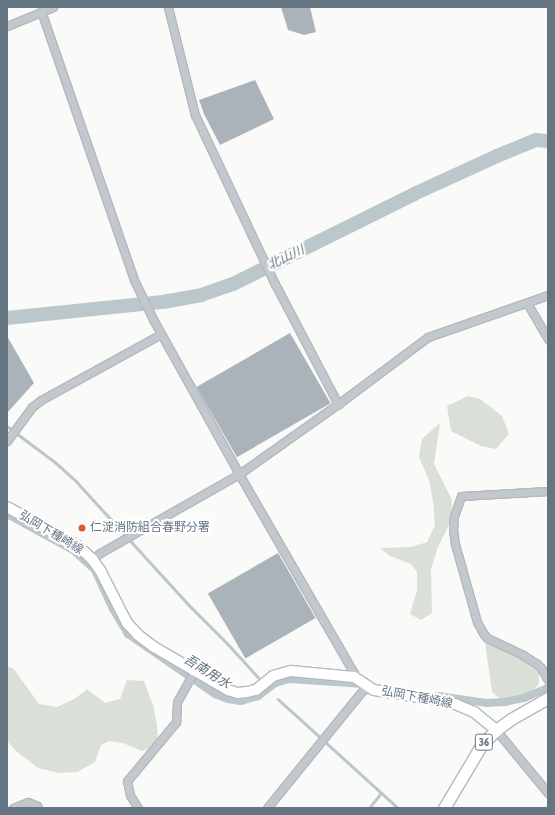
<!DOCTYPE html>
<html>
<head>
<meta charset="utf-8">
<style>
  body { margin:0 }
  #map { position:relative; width:555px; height:815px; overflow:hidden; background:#fafaf8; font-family:"Asap Condensed","Noto Sans JP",sans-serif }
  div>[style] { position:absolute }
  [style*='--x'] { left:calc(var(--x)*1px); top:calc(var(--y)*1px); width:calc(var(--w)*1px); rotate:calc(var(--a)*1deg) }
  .green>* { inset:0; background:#dadfd7 }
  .stream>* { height:2.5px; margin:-1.25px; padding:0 1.25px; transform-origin:1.25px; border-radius:1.25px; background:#bbc7cb }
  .canal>* { height:8px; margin:-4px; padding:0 4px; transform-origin:4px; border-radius:4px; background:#bbc7cb }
  .river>* { height:14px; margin:-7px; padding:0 7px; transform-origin:7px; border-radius:7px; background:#bbc7cb }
  .building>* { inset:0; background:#aab3b9; transform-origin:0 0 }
  .roads { filter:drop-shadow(1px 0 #b3babf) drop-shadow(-1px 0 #b3babf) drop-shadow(0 1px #b3babf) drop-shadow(0 -1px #b3babf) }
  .minor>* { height:7px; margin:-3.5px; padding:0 3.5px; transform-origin:3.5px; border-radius:3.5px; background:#c3c8cc }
  .secondary>* { height:10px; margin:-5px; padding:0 5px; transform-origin:5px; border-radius:5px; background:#fff }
  .primary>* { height:11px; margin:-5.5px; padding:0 5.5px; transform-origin:5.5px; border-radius:5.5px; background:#fff }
  .dots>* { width:11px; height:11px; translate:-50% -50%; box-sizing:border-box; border:2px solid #fff; border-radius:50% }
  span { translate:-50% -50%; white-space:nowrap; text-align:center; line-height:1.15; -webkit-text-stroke:4px #fff; paint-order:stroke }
  .shield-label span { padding:1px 3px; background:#fff; border:1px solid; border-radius:3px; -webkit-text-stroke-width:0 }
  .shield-label { font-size:11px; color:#657683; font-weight:700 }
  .poi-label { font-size:12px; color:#657683 }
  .left { translate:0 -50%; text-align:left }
  .street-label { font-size:12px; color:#657683 }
  .water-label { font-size:13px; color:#60757c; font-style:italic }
  .frame { position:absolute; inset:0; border:8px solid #657683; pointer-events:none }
</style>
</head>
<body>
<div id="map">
  <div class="green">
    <i style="clip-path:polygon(468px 396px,480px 399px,502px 416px,509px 434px,496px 449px,481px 446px,451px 431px,447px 406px)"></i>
    <i style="clip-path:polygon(440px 423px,434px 464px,452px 500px,451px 521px,438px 547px,431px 569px,432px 613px,421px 620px,410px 614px,417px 590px,417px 572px,411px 564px,390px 556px,380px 548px,412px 547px,427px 542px,435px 525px,433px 501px,429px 480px,419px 457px,422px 439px)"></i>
    <i style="clip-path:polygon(485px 642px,517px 654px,539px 673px,539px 684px,526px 698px,503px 701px,492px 692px)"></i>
    <i style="clip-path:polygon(7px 667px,13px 668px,39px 704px,57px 707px,76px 698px,87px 689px,105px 703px,120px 699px,127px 680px,144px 681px,153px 705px,157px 725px,158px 745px,142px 751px,123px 743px,109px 741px,101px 745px,95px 762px,77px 772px,58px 773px,38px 768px,16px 751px,7px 741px)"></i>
  </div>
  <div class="stream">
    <i style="--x:7;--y:426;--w:60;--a:36.9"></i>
    <i style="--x:55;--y:462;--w:30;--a:42"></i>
    <i style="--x:77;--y:482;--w:164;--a:47.7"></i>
    <i style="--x:187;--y:603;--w:58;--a:45"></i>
    <i style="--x:228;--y:644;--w:45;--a:47.7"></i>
    <i style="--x:278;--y:699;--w:162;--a:42.2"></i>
    <i style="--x:369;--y:808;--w:19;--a:-51"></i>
  </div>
  <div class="canal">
    <i style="--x:7;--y:514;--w:75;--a:28.6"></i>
    <i style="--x:73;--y:550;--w:30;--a:42"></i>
    <i style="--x:95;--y:570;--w:43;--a:65.2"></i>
    <i style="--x:113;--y:609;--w:29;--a:59"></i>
    <i style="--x:128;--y:634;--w:106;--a:34.6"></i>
    <i style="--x:215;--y:694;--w:14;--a:21"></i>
    <i style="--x:228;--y:699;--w:13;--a:9"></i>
    <i style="--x:241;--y:701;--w:18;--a:-16"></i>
    <i style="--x:258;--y:696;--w:21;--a:-37"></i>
    <i style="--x:275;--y:683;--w:15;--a:-16"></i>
    <i style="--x:289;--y:679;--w:76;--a:3.8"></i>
    <i style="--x:438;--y:696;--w:49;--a:8.1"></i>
    <i style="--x:487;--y:703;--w:17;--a:-3"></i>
    <i style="--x:504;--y:702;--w:20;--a:-11"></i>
    <i style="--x:524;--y:698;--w:26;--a:-23"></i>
  </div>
  <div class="river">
    <i style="--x:7;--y:318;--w:157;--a:-5.9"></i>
    <i style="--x:163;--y:302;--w:39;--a:-10"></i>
    <i style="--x:201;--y:295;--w:34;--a:-19"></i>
    <i style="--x:233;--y:284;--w:202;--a:-26.4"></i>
    <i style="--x:414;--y:194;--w:91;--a:-24.6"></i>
    <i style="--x:497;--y:156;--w:42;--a:-22.3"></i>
    <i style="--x:536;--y:140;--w:12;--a:5"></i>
  </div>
  <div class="building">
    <i style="clip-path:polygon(281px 7px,310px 7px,316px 32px,304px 35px,288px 30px)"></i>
    <i style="clip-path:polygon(255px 80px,274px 119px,220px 145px,204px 114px,199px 100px)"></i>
    <i style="left:290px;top:333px;width:81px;height:108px;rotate:60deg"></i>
    <i style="clip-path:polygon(7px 336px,34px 383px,7px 413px)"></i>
    <i style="left:278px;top:553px;width:75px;height:81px;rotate:60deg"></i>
  </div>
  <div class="roads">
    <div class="minor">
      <i style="--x:168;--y:7;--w:111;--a:76"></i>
      <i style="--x:195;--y:115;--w:187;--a:64.7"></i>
      <i style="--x:275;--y:284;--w:136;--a:62.3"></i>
      <i style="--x:41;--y:11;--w:285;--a:70.9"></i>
      <i style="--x:134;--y:280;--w:46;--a:64"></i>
      <i style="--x:154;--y:321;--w:175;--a:60.9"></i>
      <i style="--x:239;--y:474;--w:230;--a:60"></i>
      <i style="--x:354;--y:673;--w:4;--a:90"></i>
      <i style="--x:7;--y:26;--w:50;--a:-22.4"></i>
      <i style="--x:527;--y:303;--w:42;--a:59.7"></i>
      <i style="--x:7;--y:441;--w:42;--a:-53.7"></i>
      <i style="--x:32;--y:407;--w:11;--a:-38"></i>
      <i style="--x:41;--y:400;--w:137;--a:-28.8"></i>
      <i style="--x:548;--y:491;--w:87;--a:176.7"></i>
      <i style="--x:461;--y:496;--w:21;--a:109"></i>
      <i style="--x:454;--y:516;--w:14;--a:94"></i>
      <i style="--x:453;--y:530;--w:14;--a:82"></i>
      <i style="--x:455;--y:544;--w:81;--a:74.2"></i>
      <i style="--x:477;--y:622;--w:13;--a:61"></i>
      <i style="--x:483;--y:633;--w:6;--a:51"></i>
      <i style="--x:487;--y:638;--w:40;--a:25"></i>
      <i style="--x:523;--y:655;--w:17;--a:33"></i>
      <i style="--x:537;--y:664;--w:6;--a:45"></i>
      <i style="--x:541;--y:668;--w:14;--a:60"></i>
      <i style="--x:92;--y:559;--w:10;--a:-37"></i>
      <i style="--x:100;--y:553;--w:160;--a:-29.6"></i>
      <i style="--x:239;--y:474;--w:121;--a:-35.3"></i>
      <i style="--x:338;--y:404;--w:112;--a:-36.7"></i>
      <i style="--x:428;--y:337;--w:127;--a:-19.3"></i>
      <i style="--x:496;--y:730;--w:82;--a:50.5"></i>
      <i style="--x:13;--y:808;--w:16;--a:-22"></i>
      <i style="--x:28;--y:802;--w:10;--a:24"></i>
      <i style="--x:37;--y:806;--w:2;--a:63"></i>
      <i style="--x:138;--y:808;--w:15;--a:-122"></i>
      <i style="--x:130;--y:795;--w:14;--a:-102"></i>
      <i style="--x:127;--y:781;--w:77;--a:-50.3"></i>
      <i style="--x:176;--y:722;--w:20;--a:-87"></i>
      <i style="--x:177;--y:702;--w:37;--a:-61"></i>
      <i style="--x:267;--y:808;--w:151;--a:-50.9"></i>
      <i style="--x:362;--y:691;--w:9;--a:-27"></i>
    </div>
    <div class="secondary">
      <i style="--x:7;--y:507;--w:81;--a:28.8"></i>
      <i style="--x:78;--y:546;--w:19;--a:43"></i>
      <i style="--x:92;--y:559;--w:14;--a:54"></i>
      <i style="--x:100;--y:570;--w:59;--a:63"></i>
      <i style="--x:127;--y:623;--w:16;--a:47"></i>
      <i style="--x:138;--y:635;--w:20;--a:37"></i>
      <i style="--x:154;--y:647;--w:86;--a:30.2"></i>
      <i style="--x:228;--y:690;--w:10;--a:17"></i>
      <i style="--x:238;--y:693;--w:9;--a:-6"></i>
      <i style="--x:247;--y:692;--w:9;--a:-13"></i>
      <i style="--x:256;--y:690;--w:22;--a:-39"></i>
      <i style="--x:273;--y:676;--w:19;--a:-16"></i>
      <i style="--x:291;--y:671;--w:63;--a:5.4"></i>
      <i style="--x:354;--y:677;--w:24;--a:33"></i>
      <i style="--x:374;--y:690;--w:58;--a:9"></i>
      <i style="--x:431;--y:699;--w:25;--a:12"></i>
      <i style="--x:455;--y:704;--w:21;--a:23"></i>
      <i style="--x:474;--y:712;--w:28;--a:39"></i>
    </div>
    <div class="primary">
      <i style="--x:444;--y:808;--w:74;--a:-59.3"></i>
      <i style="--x:482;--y:744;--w:20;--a:-45"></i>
      <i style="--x:496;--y:730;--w:19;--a:-36"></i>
      <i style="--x:511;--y:719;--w:43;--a:-29.6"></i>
    </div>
  </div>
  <div class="dots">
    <i style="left:82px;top:528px;background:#e4572e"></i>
  </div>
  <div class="shield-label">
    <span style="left:484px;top:742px">36</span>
  </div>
  <div class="poi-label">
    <span class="left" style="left:90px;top:528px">仁淀消防組合春野分署</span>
  </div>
  <div class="street-label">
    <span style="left:51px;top:533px;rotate:31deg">弘岡下種崎線</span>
    <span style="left:417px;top:698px;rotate:11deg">弘岡下種崎線</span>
  </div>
  <div class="water-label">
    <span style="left:286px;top:258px;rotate:-26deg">北山川</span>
    <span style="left:207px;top:672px;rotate:32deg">吾南用水</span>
  </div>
  <div class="frame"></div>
</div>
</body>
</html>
